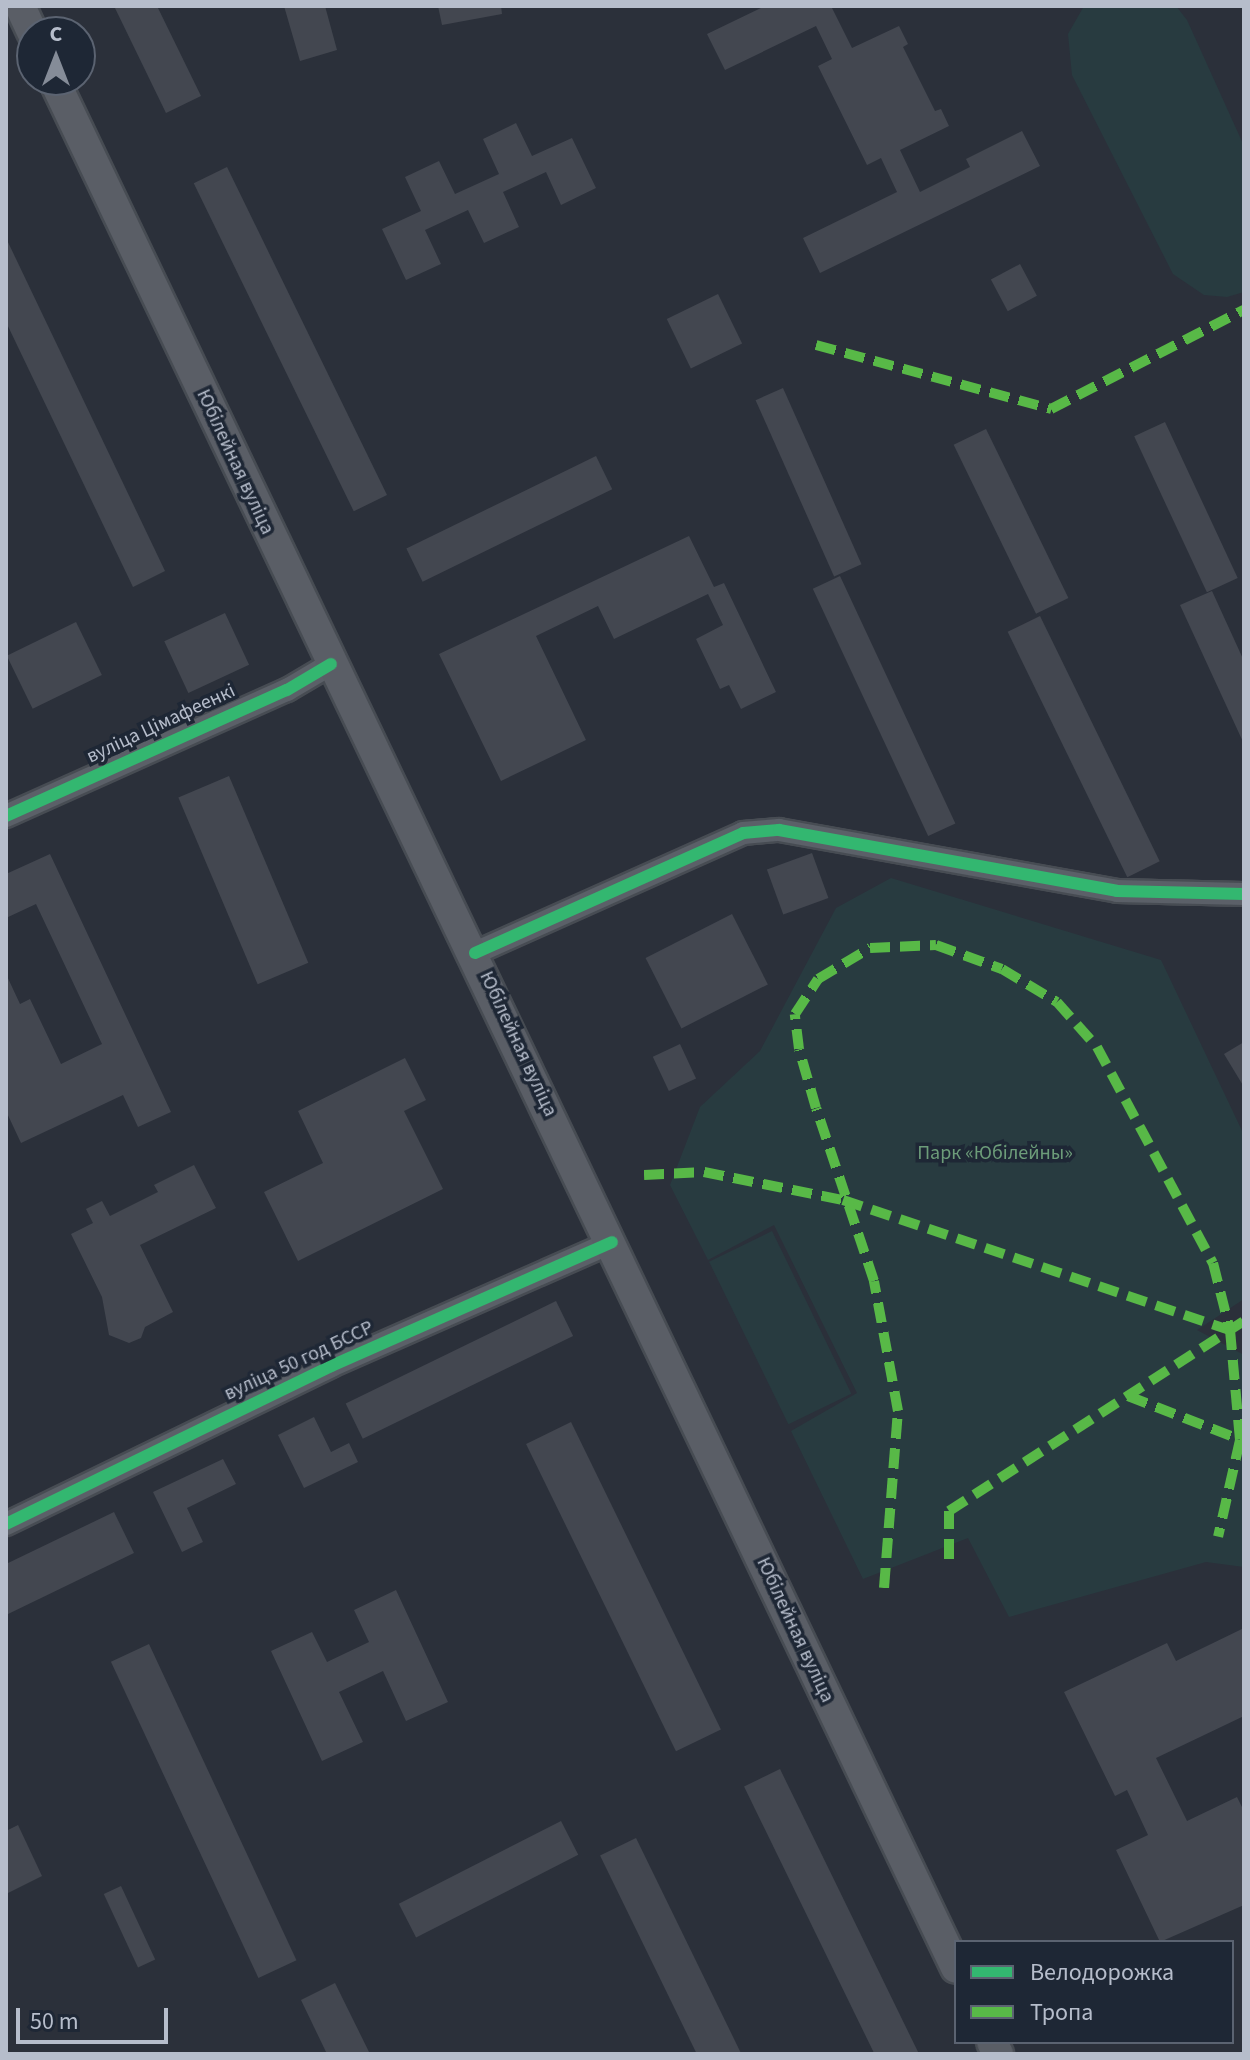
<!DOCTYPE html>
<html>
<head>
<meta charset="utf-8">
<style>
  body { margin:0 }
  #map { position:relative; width:1250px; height:2060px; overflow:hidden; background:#2b303a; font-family:"Source Sans 3",sans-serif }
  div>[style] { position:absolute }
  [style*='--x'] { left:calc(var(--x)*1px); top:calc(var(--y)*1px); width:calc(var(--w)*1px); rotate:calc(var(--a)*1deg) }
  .green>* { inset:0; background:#283b40; transform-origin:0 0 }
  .building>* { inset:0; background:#434750; transform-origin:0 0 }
  .roads { filter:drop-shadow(2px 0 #474c53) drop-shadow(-2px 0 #474c53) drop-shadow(0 2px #474c53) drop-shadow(0 -2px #474c53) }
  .street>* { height:22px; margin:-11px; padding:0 11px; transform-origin:11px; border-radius:11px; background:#5b6068 }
  .secondary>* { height:30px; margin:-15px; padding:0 15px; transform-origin:15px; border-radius:15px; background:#5a5e66 }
  .quiet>* { height:10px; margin-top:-5px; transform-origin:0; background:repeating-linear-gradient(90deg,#58b947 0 20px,transparent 0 30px) }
  .cycleway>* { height:12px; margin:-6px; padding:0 6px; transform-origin:6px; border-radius:6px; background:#33b770 }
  span { translate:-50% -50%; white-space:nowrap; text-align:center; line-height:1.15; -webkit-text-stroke:7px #1e2735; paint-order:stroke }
  .street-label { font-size:20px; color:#b6bdcb }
  .park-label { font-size:20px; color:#6c9c79 }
  .frame { position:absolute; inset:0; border:8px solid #b6bdcb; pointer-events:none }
  .legend { position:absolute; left:954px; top:1940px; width:280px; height:104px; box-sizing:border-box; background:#1e2735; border:2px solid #5b6371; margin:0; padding:10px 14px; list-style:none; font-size:24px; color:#b6bdcb }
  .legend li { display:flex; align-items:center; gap:16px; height:40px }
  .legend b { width:40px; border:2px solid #5b6371 }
  .north { position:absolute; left:16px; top:16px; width:80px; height:80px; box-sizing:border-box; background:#1e2735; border:2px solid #5b6371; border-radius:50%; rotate:0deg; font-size:22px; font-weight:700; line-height:32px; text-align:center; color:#b6bdcb }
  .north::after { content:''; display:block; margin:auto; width:28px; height:36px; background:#858c98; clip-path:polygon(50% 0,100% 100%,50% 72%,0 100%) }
  .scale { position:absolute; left:16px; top:2008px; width:152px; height:36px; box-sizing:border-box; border:4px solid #b6bdcb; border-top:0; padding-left:10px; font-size:24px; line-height:28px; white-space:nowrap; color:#b6bdcb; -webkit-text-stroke:6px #1e2735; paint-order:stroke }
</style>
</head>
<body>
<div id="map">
  <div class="green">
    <i style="clip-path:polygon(1084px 6px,1176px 6px,1187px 20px,1244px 146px,1244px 292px,1227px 297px,1204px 295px,1173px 274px,1072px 75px,1068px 34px)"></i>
    <i style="clip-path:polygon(891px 878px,1161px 960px,1244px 1135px,1244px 1299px,1197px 1330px,1244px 1355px,1244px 1567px,1206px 1562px,1009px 1617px,968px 1538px,863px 1579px,791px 1431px,857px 1393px,774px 1225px,708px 1260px,670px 1185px,700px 1107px,760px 1051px,836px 908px)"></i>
    <i style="left:772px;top:1231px;width:181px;height:70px;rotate:64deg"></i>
  </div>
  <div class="building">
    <i style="clip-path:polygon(114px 6px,157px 6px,201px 96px,166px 113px)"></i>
    <i style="clip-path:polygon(284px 6px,325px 6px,337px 50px,300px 61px)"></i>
    <i style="clip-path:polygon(438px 6px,501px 6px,502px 14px,442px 25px)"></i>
    <i style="clip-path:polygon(765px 6px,831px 6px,852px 48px,899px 26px,908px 44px,903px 47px,935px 111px,941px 109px,949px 126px,900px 150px,920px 192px,970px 167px,966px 159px,1022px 131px,1040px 166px,820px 273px,803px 238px,897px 192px,881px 158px,867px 165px,818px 66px,832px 59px,816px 26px,725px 70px,707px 34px)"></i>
    <i style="clip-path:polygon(516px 123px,532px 156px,572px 138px,596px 188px,561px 205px,546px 172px,503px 192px,519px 227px,484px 243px,468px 210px,425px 230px,441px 264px,406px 280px,382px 229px,421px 211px,405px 177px,439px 161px,455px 194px,499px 174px,483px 139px)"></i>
    <i style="left:227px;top:167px;width:365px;height:37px;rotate:64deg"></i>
    <i style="clip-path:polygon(6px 238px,165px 571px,133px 587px,6px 322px)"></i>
    <i style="left:1020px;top:264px;width:36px;height:33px;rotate:62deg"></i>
    <i style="left:718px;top:294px;width:55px;height:57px;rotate:64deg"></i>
    <i style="left:783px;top:388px;width:193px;height:30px;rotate:66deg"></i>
    <i style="left:1165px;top:422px;width:172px;height:34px;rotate:65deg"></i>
    <i style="left:986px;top:429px;width:188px;height:36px;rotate:64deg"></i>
    <i style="left:596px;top:456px;width:37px;height:211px;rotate:64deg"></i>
    <i style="clip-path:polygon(689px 536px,714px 587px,724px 583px,776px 692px,741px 709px,729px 685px,720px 689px,696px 639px,723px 625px,708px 594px,614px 639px,598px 606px,536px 636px,586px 740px,501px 781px,439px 654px)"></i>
    <i style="left:840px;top:576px;width:273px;height:30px;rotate:65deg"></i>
    <i style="clip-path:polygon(1212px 591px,1244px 661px,1244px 744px,1180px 605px)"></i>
    <i style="left:225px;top:613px;width:57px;height:67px;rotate:65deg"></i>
    <i style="left:1040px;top:616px;width:273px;height:36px;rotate:64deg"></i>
    <i style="left:76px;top:622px;width:59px;height:77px;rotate:64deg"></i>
    <i style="left:229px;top:776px;width:203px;height:55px;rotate:67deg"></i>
    <i style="left:812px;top:853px;width:48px;height:48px;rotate:70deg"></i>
    <i style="clip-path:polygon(50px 854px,171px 1112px,138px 1127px,123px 1095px,21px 1143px,6px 1111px,6px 974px,20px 1004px,30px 999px,61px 1064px,102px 1044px,36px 904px,6px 918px,6px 874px)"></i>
    <i style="left:732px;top:914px;width:79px;height:97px;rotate:63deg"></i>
    <i style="clip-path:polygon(1244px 1042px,1244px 1087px,1224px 1054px)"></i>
    <i style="left:680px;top:1044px;width:38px;height:30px;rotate:65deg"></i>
    <i style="clip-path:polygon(405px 1058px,426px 1100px,404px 1111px,443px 1189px,298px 1261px,264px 1192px,323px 1163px,298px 1111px)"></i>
    <i style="clip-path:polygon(194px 1165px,216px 1208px,140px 1245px,173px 1312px,145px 1327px,141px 1338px,129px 1343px,109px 1335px,102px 1297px,71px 1234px,93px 1223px,86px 1209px,102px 1201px,110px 1216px,158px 1192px,154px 1185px)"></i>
    <i style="left:556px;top:1301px;width:39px;height:234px;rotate:64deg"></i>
    <i style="clip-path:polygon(314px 1417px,331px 1452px,349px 1443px,358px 1462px,304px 1488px,278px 1435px)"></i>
    <i style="left:571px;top:1422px;width:342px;height:50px;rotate:64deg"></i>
    <i style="clip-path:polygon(223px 1459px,236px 1484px,187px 1508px,203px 1542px,182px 1552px,153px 1492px)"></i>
    <i style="clip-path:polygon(114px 1512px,134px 1553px,6px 1615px,6px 1564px)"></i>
    <i style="clip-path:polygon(396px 1590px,448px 1702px,406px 1721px,383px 1671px,339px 1692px,363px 1742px,322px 1761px,271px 1651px,312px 1632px,327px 1662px,369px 1642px,354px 1610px)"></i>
    <i style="clip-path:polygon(1244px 1628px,1244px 1716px,1156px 1758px,1187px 1821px,1237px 1797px,1244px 1811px,1244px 1905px,1160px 1942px,1116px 1850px,1148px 1835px,1127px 1790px,1115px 1796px,1064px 1692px,1167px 1643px,1176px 1661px)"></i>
    <i style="left:149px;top:1644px;width:349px;height:42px;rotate:65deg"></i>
    <i style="left:780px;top:1769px;width:318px;height:40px;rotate:64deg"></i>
    <i style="left:561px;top:1821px;width:38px;height:182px;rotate:63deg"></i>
    <i style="clip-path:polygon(18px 1825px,42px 1876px,6px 1894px,6px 1831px)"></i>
    <i style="left:636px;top:1838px;width:240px;height:40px;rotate:64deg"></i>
    <i style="left:121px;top:1886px;width:81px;height:19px;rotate:65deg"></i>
    <i style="clip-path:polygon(335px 1983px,370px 2054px,327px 2054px,301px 2000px)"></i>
  </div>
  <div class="roads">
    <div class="street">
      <i style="--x:6;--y:816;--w:308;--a:-24.2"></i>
      <i style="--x:287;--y:690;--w:51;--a:-30.6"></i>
      <i style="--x:475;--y:953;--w:294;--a:-24.1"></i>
      <i style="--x:743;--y:833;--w:36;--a:-5"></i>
      <i style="--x:779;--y:830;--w:343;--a:10.2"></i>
      <i style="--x:1117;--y:891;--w:127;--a:1.4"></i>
      <i style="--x:6;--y:1524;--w:361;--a:-25.9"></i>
      <i style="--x:331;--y:1366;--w:307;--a:-23.8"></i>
    </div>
    <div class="secondary">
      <i style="--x:20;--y:6;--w:29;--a:65"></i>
      <i style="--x:54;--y:80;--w:2092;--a:64.46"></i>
      <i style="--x:992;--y:2042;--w:13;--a:63"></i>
    </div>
  </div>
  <div class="quiet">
    <i style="--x:816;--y:345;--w:244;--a:15.2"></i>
    <i style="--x:1051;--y:409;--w:217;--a:-27.2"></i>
    <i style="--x:644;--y:1175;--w:60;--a:-2.9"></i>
    <i style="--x:704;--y:1172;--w:142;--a:11.4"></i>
    <i style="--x:843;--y:1200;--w:408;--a:18.6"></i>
    <i style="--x:1128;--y:1396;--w:124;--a:21.2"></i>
    <i style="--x:949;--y:1559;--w:48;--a:-90"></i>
    <i style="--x:949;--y:1511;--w:351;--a:-32.8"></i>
    <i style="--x:884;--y:1588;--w:178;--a:-85.5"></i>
    <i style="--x:898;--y:1411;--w:132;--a:-100.5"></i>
    <i style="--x:874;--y:1281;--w:182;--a:-108.5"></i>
    <i style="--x:816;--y:1108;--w:61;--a:-106.1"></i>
    <i style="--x:799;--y:1049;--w:35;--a:-97"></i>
    <i style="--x:795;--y:1014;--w:42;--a:-56.7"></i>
    <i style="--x:818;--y:979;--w:61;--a:-30.8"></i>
    <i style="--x:870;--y:948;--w:66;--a:-2.6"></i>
    <i style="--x:936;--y:945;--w:70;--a:20"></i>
    <i style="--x:1002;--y:969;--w:64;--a:31"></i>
    <i style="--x:1057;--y:1002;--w:60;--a:48.4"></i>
    <i style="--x:1097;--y:1047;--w:245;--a:61.8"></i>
    <i style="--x:1213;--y:1263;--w:69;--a:75.8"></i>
    <i style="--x:1230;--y:1330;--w:110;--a:84.8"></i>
    <i style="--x:1240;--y:1440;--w:99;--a:102.8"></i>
  </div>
  <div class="cycleway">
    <i style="--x:6;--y:816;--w:308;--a:-24.2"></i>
    <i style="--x:287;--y:690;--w:51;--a:-30.6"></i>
    <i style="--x:475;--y:953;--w:294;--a:-24.1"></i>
    <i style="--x:743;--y:833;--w:36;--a:-5"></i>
    <i style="--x:779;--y:830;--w:343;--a:10.2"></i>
    <i style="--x:1117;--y:891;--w:127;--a:1.4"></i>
    <i style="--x:6;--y:1524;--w:361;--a:-25.9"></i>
    <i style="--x:331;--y:1366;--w:307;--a:-23.8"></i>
  </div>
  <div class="street-label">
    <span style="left:235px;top:462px;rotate:65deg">Юбілейная вуліца</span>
    <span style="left:161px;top:724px;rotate:-25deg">вуліца Цімафеенкі</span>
    <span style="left:518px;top:1044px;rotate:65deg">Юбілейная вуліца</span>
    <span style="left:299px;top:1361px;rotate:-25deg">вуліца 50 год БССР</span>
    <span style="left:795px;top:1630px;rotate:65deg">Юбілейная вуліца</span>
  </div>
  <div class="park-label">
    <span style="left:995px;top:1153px">Парк «Юбілейны»</span>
  </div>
  <div class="frame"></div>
  <ul class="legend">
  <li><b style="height:10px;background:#33b770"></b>Велодорожка</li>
  <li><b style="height:10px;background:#58b947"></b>Тропа</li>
  </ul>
  <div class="north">С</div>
  <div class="scale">50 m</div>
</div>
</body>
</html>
